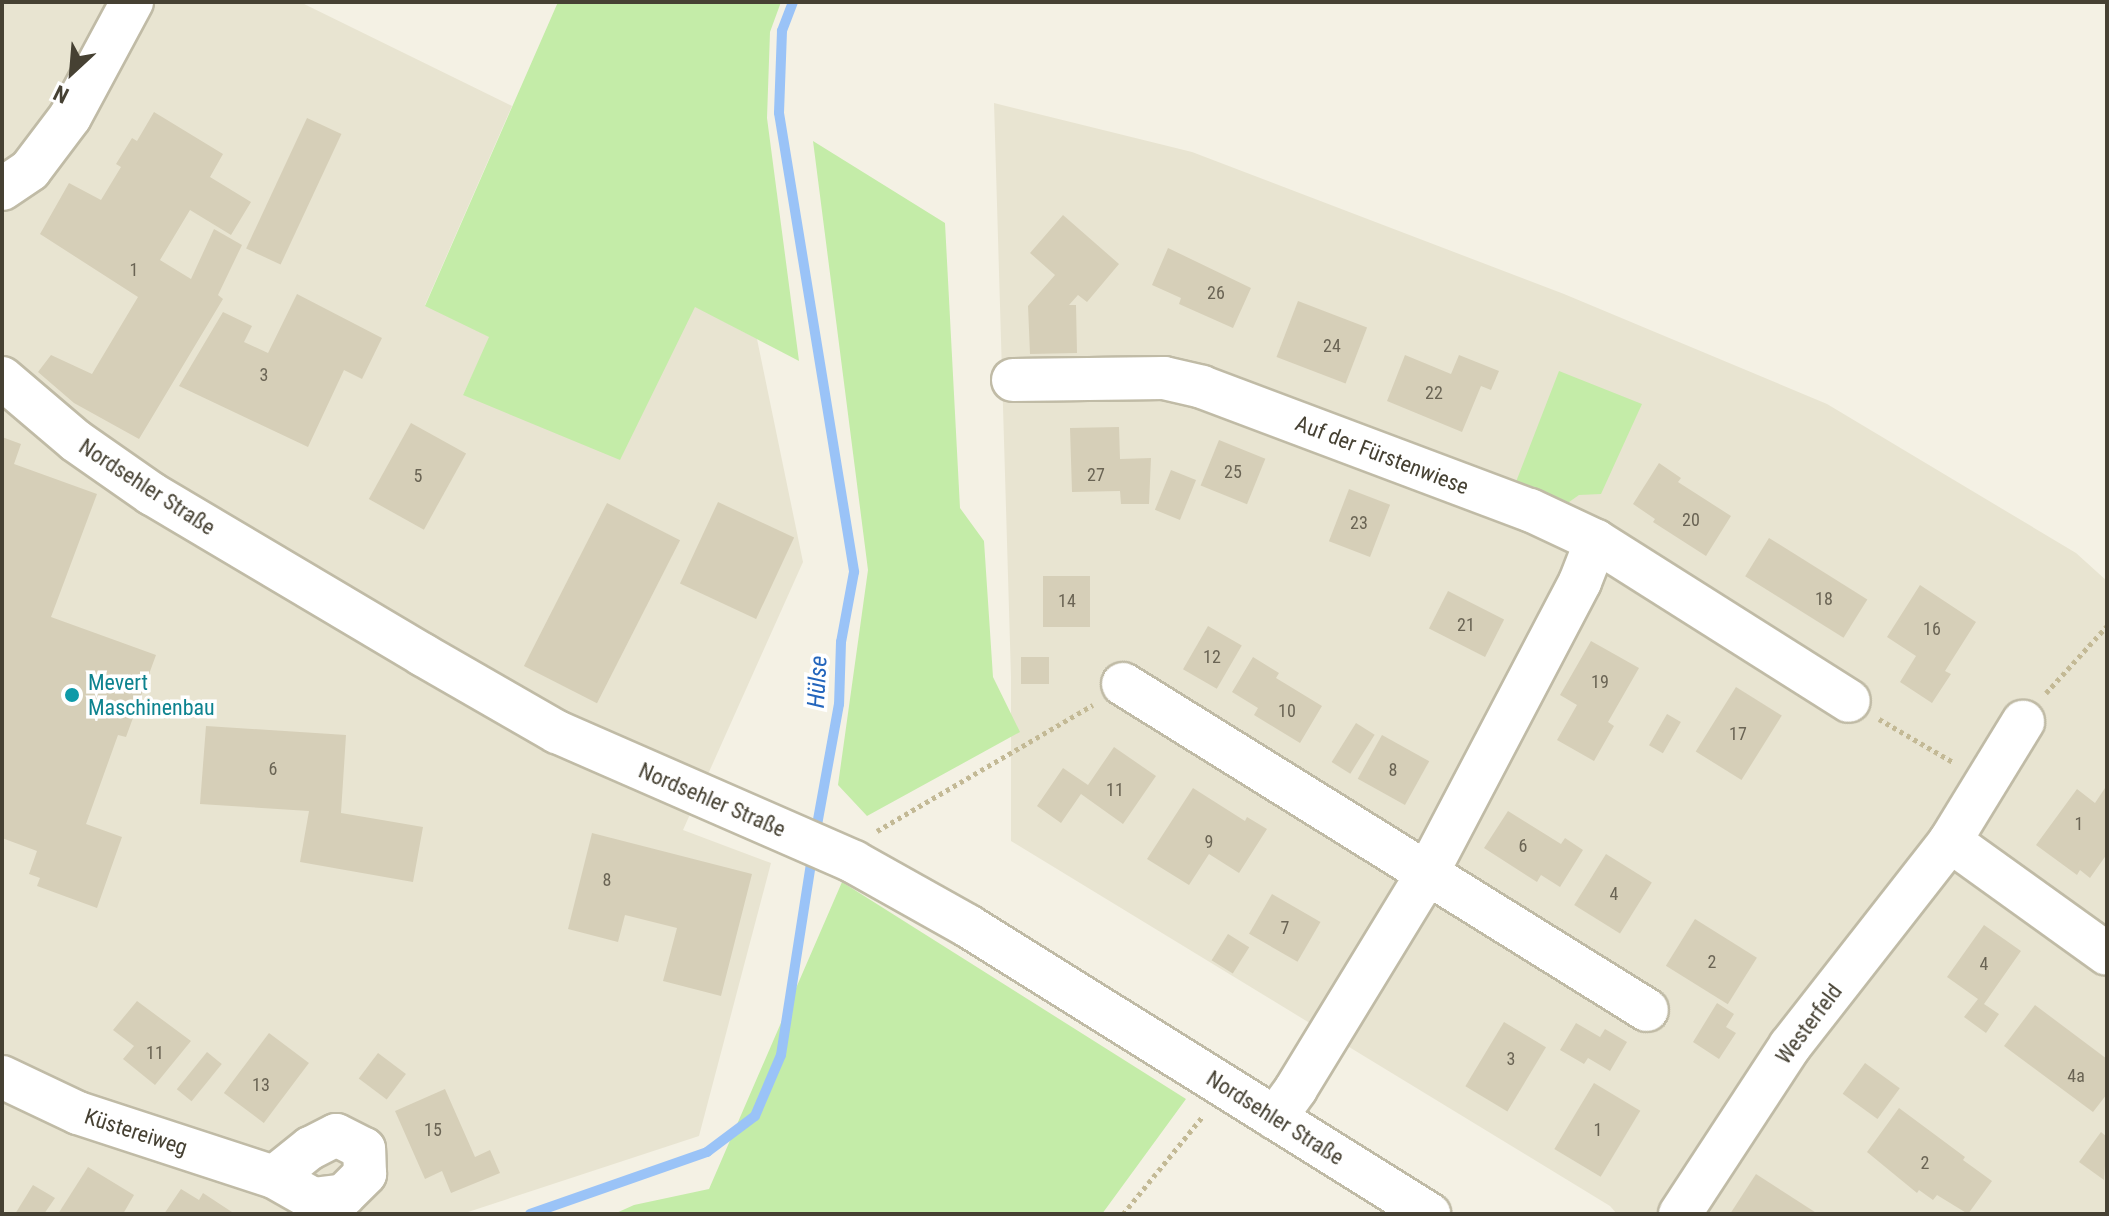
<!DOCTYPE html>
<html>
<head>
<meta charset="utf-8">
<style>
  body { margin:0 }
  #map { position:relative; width:2109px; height:1216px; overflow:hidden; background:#f4f1e4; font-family:"Roboto Condensed",sans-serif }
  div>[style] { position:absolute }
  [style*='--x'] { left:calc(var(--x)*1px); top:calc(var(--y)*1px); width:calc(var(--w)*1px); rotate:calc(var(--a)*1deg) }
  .residential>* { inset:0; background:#e8e4d1 }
  .green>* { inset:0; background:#c4eca8 }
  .stream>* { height:10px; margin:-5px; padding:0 5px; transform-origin:5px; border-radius:5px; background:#9ac3f7 }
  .building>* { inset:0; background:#d6cfb8; transform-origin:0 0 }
  .path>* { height:5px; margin-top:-2.5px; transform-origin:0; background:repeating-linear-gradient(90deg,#c3b995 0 4px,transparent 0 8px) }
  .roads { filter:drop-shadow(2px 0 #c0bba6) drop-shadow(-2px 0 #c0bba6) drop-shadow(0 2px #c0bba6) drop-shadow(0 -2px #c0bba6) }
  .minor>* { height:42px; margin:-21px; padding:0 21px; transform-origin:21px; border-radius:21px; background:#fff }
  .dots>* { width:22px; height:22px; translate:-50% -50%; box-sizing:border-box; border:4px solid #fff; border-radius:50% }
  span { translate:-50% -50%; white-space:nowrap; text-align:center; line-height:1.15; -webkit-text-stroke:7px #fff; paint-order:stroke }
  .number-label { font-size:18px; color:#6a6454 }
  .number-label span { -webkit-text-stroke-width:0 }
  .street-label { font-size:22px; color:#464133 }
  .culture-label { font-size:22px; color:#0d838f }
  .left { translate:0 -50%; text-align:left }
  .water-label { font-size:24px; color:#2365bc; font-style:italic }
  .frame { position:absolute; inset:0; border:4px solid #464133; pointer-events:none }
  .north { position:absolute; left:32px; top:32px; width:80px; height:80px; -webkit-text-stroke:6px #fff; paint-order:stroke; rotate:206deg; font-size:22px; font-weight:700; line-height:32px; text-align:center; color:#464133 }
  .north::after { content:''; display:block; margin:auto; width:28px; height:36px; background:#464133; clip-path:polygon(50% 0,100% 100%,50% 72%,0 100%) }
</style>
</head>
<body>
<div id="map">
  <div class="residential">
    <i style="clip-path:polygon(2px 2px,300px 2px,512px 106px,425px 305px,490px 337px,463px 395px,695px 306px,757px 339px,803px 562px,683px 830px,771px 863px,699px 1136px,462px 1214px,2px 1214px)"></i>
    <i style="clip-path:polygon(994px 103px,1192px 152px,1564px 294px,1827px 404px,2076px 553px,2107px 581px,2107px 1214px,1617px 1214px,1610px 1206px,1011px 841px,1011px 677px)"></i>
  </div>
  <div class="green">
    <i style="clip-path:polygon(558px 2px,781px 2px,770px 32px,767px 118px,799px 361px,695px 307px,620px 460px,463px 395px,489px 337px,425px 306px)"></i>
    <i style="clip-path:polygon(813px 141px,945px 223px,960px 508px,984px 541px,993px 677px,1020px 732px,867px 816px,838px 785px,868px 570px)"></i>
    <i style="clip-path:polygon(1559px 371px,1642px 404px,1601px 494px,1579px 495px,1562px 507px,1514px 487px)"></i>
    <i style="clip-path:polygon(842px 882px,1186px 1099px,1102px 1214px,614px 1214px,634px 1205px,709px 1189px)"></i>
  </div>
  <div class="stream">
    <i style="--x:793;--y:2;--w:31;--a:111"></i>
    <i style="--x:782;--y:31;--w:82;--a:92.1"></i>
    <i style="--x:779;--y:113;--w:465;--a:80.7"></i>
    <i style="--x:854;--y:572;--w:71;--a:100.5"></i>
    <i style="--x:841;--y:642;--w:62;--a:91.8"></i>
    <i style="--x:839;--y:704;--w:134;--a:100.3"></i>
    <i style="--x:530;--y:1214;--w:188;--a:-19.3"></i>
    <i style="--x:707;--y:1152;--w:60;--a:-36.9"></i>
    <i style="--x:755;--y:1116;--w:66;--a:-66.9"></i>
    <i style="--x:781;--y:1055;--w:201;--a:-81.1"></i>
  </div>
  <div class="building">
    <i style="clip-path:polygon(154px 112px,223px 154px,210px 177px,251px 202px,231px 235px,190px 210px,160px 260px,191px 279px,214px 229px,242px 245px,218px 295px,223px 299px,139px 439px,74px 403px,38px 372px,51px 355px,92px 374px,138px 297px,40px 234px,69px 183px,101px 200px,121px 167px,116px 164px,132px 138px,137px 141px)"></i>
    <i style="left:307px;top:118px;width:38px;height:144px;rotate:25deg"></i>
    <i style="clip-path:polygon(1063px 215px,1119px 264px,1087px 302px,1078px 295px,1069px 305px,1076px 305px,1077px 353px,1030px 354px,1028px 306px,1055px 275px,1030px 253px)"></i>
    <i style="clip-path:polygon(1168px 248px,1251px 288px,1233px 328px,1179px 304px,1181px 298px,1152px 285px)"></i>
    <i style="clip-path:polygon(297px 294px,382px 338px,362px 379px,344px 370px,308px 447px,179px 386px,223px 312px,252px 326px,244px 342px,268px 353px)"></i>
    <i style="left:1298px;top:301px;width:74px;height:60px;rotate:21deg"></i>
    <i style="clip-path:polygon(1405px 355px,1451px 374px,1459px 355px,1499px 371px,1491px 390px,1481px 386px,1462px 432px,1387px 401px)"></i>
    <i style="left:411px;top:423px;width:63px;height:87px;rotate:29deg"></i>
    <i style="clip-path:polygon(1119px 427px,1120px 459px,1151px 458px,1149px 504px,1121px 504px,1120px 491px,1072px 492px,1070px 428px)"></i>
    <i style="clip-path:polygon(2px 437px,21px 444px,14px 464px,97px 494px,51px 617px,156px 655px,126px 737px,118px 735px,86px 824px,122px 837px,97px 908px,37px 886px,40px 878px,29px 874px,37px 851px,2px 838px)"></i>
    <i style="left:1219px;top:440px;width:50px;height:49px;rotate:22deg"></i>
    <i style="clip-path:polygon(1659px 463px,1681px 478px,1678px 482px,1731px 516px,1706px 556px,1653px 522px,1655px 519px,1633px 504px)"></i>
    <i style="left:1171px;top:470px;width:27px;height:43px;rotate:22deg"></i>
    <i style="left:1349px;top:489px;width:44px;height:56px;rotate:21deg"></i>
    <i style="left:718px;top:502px;width:84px;height:90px;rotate:25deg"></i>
    <i style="left:607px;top:503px;width:82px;height:183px;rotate:27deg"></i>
    <i style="left:1769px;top:538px;width:116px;height:45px;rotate:32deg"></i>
    <i style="left:1043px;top:576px;width:47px;height:51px"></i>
    <i style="clip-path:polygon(1920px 585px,1976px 622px,1945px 671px,1951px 674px,1932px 703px,1900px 682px,1916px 656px,1887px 637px)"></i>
    <i style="left:1448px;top:591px;width:63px;height:42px;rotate:27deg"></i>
    <i style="left:1208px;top:626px;width:39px;height:50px;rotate:30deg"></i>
    <i style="clip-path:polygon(1591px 641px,1639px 668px,1608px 722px,1614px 726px,1594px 761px,1557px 740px,1577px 705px,1560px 695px)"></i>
    <i style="left:1021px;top:657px;width:28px;height:27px"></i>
    <i style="clip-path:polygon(1253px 657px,1279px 673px,1276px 678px,1322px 706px,1300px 743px,1254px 715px,1258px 708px,1232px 692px)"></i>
    <i style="left:1736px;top:687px;width:54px;height:76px;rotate:32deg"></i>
    <i style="left:1667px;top:714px;width:16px;height:36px;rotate:30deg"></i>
    <i style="left:1356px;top:723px;width:22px;height:46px;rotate:32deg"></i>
    <i style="clip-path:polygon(206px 726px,346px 735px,341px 813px,423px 827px,413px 882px,300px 862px,309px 811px,200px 804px)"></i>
    <i style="left:1382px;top:735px;width:54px;height:50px;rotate:29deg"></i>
    <i style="clip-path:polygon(1114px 747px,1156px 776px,1123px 824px,1081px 794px,1061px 823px,1037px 806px,1063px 768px,1088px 785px)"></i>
    <i style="clip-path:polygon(2107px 785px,2107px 854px,2090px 878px,2080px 870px,2077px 875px,2036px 845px,2077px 789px,2095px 803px)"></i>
    <i style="clip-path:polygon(1193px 788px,1245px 821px,1247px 817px,1267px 829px,1239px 873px,1209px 854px,1189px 885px,1147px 859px)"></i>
    <i style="clip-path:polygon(1508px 811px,1561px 844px,1565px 838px,1583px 850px,1560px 887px,1541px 875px,1537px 882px,1484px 848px)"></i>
    <i style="clip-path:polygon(592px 833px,752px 874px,721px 996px,663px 981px,677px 928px,625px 915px,618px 942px,568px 929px)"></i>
    <i style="left:1606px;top:854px;width:54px;height:60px;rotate:32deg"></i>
    <i style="left:1272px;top:894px;width:56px;height:46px;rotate:30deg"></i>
    <i style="left:1695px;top:919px;width:73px;height:55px;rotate:32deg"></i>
    <i style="clip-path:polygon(1984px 925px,2021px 951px,1984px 1004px,1999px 1014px,1986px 1033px,1964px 1017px,1978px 999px,1947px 977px)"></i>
    <i style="left:1228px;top:934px;width:25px;height:31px;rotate:32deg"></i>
    <i style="clip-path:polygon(137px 1001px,191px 1041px,155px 1085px,123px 1059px,134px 1046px,113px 1030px)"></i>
    <i style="clip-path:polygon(1717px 1003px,1734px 1014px,1726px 1027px,1736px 1033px,1719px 1059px,1693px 1042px)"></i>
    <i style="clip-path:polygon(2035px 1005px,2107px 1059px,2107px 1094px,2093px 1112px,2004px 1046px)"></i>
    <i style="left:1504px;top:1022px;width:49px;height:75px;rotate:31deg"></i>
    <i style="clip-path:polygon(1576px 1023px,1600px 1037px,1605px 1029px,1627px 1042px,1610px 1071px,1588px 1058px,1584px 1064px,1560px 1050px)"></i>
    <i style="left:269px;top:1033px;width:50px;height:75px;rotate:37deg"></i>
    <i style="left:207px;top:1052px;width:19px;height:48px;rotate:39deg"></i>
    <i style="left:378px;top:1053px;width:35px;height:32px;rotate:37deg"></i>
    <i style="left:1865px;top:1063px;width:43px;height:38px;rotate:36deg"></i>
    <i style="left:1594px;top:1083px;width:54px;height:77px;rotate:31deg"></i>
    <i style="clip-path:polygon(445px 1089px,475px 1157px,490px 1150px,500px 1173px,451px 1193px,442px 1171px,425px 1179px,395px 1111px)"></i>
    <i style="clip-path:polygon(1899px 1108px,1965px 1157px,1963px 1160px,1992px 1181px,1968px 1214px,1937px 1195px,1933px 1200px,1919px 1190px,1917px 1193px,1867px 1152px)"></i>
    <i style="clip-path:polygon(2101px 1132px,2107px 1137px,2104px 1180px,2079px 1162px)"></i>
    <i style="clip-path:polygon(88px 1167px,134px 1195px,123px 1214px,58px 1214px)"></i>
    <i style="clip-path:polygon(1756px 1174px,1818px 1214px,1730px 1214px)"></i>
    <i style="clip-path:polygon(33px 1185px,55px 1198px,44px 1214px,15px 1214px)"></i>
    <i style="clip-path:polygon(181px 1189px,199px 1200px,203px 1193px,235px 1214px,164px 1214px)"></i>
  </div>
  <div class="path">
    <i style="--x:2046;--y:693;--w:91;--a:-47.7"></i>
    <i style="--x:1879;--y:719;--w:86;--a:30.2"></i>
    <i style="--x:877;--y:831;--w:250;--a:-30.3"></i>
    <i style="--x:1123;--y:1214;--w:127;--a:-50.8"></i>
  </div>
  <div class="roads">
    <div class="minor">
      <i style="--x:2;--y:189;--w:34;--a:-34"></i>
      <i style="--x:30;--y:170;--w:66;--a:-53"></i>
      <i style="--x:70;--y:117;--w:131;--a:-61.7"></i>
      <i style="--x:2;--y:378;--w:97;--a:40.4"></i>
      <i style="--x:76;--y:441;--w:93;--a:34.9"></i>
      <i style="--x:152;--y:494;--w:315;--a:30.7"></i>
      <i style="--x:423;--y:655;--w:155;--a:29.9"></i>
      <i style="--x:557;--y:732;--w:324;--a:23.6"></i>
      <i style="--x:854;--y:862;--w:131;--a:29.3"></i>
      <i style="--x:968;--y:926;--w:544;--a:31.99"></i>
      <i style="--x:1013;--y:380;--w:151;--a:-0.8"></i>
      <i style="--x:1164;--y:378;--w:39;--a:13"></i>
      <i style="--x:1202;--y:387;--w:350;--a:20.6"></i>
      <i style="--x:1530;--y:510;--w:73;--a:25.2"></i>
      <i style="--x:1596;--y:541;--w:44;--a:111.3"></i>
      <i style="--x:1580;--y:582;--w:330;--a:117.7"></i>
      <i style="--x:1427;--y:874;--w:252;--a:121.4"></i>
      <i style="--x:1296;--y:1089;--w:36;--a:126"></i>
      <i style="--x:1596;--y:541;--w:299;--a:32.3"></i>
      <i style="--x:1123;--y:684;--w:617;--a:31.89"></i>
      <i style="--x:1950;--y:841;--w:193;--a:35.7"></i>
      <i style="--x:2;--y:1077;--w:84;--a:25.3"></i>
      <i style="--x:78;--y:1113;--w:206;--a:18.1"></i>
      <i style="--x:274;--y:1177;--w:45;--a:29.4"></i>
      <i style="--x:313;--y:1199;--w:31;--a:-7"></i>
      <i style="--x:344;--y:1195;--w:30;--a:-45"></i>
      <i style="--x:365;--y:1174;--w:25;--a:-92"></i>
      <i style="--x:364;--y:1149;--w:31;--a:-153"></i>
      <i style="--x:336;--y:1135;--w:29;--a:153"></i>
      <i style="--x:310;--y:1148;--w:46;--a:141.1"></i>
      <i style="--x:1680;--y:1214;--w:201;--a:-56.8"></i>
      <i style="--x:1790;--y:1046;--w:260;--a:-52"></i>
      <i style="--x:1950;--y:841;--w:140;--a:-58.5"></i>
    </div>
  </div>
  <div class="dots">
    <i style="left:72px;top:695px;background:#0f9aa8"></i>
  </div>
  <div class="number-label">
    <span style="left:134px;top:270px">1</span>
    <span style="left:1216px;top:293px">26</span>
    <span style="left:1332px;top:346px">24</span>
    <span style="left:264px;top:375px">3</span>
    <span style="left:1434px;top:393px">22</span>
    <span style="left:1233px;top:472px">25</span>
    <span style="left:1096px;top:475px">27</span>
    <span style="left:418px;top:476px">5</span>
    <span style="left:1691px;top:520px">20</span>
    <span style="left:1359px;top:523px">23</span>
    <span style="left:1824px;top:599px">18</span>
    <span style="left:1067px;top:601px">14</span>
    <span style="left:1466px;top:625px">21</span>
    <span style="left:1932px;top:629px">16</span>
    <span style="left:1212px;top:657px">12</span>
    <span style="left:1600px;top:682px">19</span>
    <span style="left:1287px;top:711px">10</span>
    <span style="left:1738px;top:734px">17</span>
    <span style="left:273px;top:769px">6</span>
    <span style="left:1393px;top:770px">8</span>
    <span style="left:1115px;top:790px">11</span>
    <span style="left:2079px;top:824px">1</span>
    <span style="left:1209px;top:842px">9</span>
    <span style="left:1523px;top:846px">6</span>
    <span style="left:607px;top:880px">8</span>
    <span style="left:1614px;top:894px">4</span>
    <span style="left:1285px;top:928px">7</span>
    <span style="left:1712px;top:962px">2</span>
    <span style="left:1984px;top:964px">4</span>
    <span style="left:155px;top:1053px">11</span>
    <span style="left:1511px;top:1059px">3</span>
    <span style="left:2076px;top:1076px">4a</span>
    <span style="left:261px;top:1085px">13</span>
    <span style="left:433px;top:1130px">15</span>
    <span style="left:1598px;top:1130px">1</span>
    <span style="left:1925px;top:1163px">2</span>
  </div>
  <div class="street-label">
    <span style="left:1382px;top:455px;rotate:21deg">Auf der Fürstenwiese</span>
    <span style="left:147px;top:487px;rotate:33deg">Nordsehler Straße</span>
    <span style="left:712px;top:800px;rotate:23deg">Nordsehler Straße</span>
    <span style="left:1809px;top:1024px;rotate:-53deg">Westerfeld</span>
    <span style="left:1275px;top:1118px;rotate:32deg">Nordsehler Straße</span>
    <span style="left:136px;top:1132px;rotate:18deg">Küstereiweg</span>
  </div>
  <div class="culture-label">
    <span class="left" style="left:88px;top:695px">Mevert<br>Maschinenbau</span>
  </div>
  <div class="water-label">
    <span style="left:818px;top:682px;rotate:-87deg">Hülse</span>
  </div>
  <div class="frame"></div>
  <div class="north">N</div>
</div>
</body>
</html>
